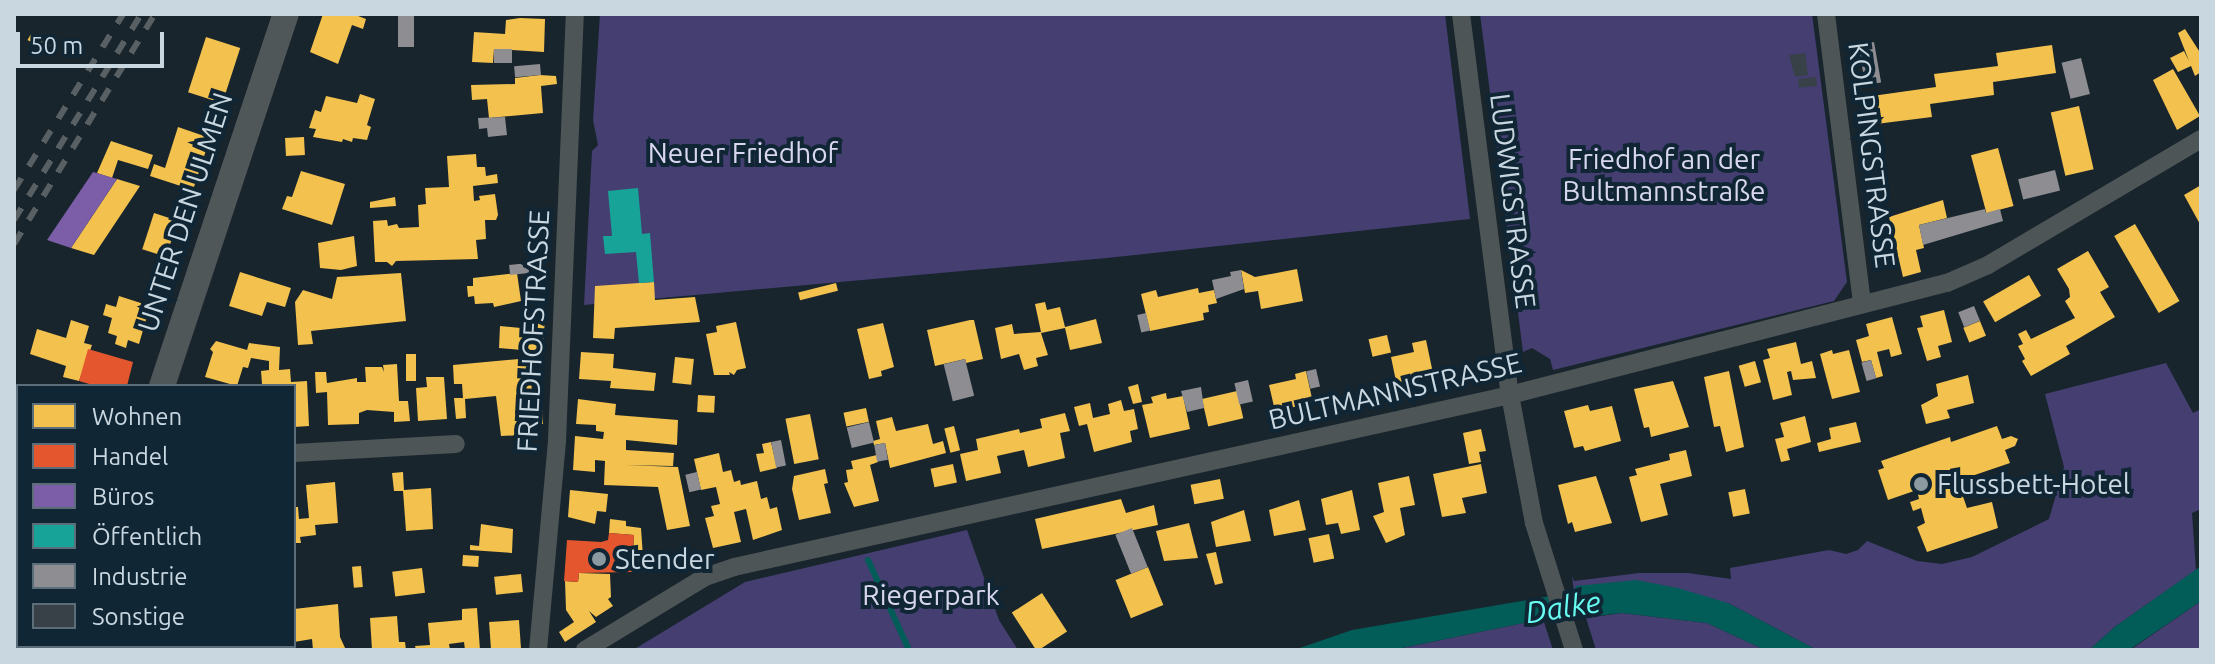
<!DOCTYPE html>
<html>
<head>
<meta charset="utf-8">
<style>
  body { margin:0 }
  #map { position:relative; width:2215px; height:664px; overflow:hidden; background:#18252d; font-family:Ubuntu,sans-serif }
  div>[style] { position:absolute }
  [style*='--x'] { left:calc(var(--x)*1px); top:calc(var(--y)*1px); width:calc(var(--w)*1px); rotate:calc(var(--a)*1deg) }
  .green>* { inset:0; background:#443e71 }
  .water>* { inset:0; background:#025d59 }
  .homes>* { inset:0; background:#f2c14e; transform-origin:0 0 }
  .shops>* { inset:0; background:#e4572e }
  .offices>* { inset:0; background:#7b5ea7 }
  .public>* { inset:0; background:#17a398 }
  .industry>* { inset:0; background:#8d8d92; transform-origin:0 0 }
  .stream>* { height:6px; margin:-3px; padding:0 3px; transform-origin:3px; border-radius:3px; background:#025d59 }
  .building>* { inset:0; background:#384148; transform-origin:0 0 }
  .minor>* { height:18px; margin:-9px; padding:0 9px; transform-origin:9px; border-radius:9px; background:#4e5557 }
  .secondary>* { height:26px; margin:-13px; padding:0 13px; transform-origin:13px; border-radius:13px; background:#505759 }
  .rail>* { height:6px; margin-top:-3px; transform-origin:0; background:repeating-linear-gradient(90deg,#596064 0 14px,transparent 0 28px) }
  .dots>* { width:22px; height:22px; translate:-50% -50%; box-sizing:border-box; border:4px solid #102635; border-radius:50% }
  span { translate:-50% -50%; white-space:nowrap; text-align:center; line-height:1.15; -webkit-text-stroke:8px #102635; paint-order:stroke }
  .park-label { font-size:28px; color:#d8d7ef }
  .street-label { font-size:28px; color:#c9d7e0 }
  .poi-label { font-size:28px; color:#c9d7e0 }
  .left { translate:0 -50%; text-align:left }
  .water-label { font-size:30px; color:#67fdf3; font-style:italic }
  .frame { position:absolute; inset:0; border:16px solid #c9d7e0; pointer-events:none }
  .legend { position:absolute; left:16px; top:384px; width:280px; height:264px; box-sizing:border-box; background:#102635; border:2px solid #5a6d79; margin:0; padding:10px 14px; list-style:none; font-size:24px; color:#c9d7e0 }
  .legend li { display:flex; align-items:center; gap:16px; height:40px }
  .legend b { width:40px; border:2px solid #5a6d79 }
  .scale { position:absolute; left:16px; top:32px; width:148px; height:36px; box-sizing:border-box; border:4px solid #c9d7e0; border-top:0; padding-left:10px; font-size:24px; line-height:28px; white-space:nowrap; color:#c9d7e0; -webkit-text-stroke:6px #102635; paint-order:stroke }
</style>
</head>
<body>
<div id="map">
  <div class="green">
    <i style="clip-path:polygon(600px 14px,1445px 14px,1470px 219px,1107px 258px,584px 305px,592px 151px,598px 145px,593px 120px)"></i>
    <i style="clip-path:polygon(1480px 14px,1812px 14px,1847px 282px,1834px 301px,1553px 370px,1550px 359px,1532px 348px,1523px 352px)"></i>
    <i style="clip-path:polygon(2166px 363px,2193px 413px,2201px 409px,2201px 509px,2192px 513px,2196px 570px,2116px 626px,2089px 650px,1817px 650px,1728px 603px,1576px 587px,1574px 592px,1572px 576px,1574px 581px,1639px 573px,1688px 573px,1731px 579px,1730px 568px,1829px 550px,1846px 554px,1858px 550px,1867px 541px,1917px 561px,1942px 564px,1972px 557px,2049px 519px,2064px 467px,2045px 394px)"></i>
    <i style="clip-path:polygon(967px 530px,999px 620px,1018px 650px,633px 650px,745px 582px)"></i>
    <i style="clip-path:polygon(2201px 601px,2201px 650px,2129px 650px,2133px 648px)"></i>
    <i style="clip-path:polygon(1622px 613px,1707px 623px,1765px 650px,1596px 650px,1586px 618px)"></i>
    <i style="clip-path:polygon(1543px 619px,1553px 650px,1392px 650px)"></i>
  </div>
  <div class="water">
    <i style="clip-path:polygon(2201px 566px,2201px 601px,2129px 650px,2089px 650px,2116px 626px)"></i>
    <i style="clip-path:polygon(1636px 580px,1678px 588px,1728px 603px,1817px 650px,1765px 650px,1707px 623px,1622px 613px,1586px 617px,1582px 613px,1543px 619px,1392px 650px,1294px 650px,1352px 630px,1574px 592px,1576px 586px)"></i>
  </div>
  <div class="homes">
    <i style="clip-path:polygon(323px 14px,353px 14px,366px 19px,363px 29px,352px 25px,338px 64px,310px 52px)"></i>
    <i style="clip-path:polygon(520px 18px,545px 19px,544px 52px,494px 49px,493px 63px,472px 62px,474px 32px,505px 34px,506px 20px)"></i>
    <i style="clip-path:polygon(2185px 29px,2201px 54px,2201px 72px,2195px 76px,2191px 66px,2178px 72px,2170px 58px,2184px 51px,2189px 61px,2178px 33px)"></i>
    <i style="left:31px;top:34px;width:22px;height:7px;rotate:30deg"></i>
    <i style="left:206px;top:37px;width:36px;height:58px;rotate:18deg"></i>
    <i style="clip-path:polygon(2052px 45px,2056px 73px,1993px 82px,1994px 95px,1930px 104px,1932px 117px,1876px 124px,1872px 96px,1936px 87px,1934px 74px,1998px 66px,1996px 53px)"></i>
    <i style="clip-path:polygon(2173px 69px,2200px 116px,2177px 130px,2153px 80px)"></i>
    <i style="clip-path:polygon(540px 75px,556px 76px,557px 84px,541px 86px,543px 113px,489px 118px,487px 99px,472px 100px,471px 85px,515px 84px,515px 78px)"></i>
    <i style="clip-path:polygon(360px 94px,375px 99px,367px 125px,371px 127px,367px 140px,353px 138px,352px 142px,343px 139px,342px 142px,313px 137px,316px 129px,309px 128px,315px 110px,321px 112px,326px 96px,357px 103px)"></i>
    <i style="left:2079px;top:106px;width:65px;height:29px;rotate:77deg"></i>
    <i style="clip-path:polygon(178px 127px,210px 138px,193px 190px,150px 176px,154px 164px,165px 168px)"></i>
    <i style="left:304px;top:137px;width:18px;height:19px;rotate:87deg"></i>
    <i style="clip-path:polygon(111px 141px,153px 155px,148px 169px,118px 160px,112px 178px,97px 173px)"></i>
    <i style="left:1998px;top:148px;width:60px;height:28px;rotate:75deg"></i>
    <i style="clip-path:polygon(476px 154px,477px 167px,485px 167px,486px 176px,497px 174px,498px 183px,473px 186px,474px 201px,480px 200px,479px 196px,495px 194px,498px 215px,496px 220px,485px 220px,486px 239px,476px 240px,478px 259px,396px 261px,392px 266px,387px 262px,375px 262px,373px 221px,387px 220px,388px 226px,397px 224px,399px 228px,419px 227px,418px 205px,426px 204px,425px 188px,449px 187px,447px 156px)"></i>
    <i style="clip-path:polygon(301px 171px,345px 184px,332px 225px,282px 209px,287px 196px,292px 197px)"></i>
    <i style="clip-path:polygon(117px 179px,140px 186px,94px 255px,71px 248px)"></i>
    <i style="clip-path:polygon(2201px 185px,2201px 226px,2184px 195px)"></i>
    <i style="clip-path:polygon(395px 197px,396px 206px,370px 208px,370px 202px)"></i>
    <i style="clip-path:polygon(1943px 200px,1947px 218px,1919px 225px,1924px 248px,1916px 250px,1921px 272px,1903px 277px,1889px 217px)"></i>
    <i style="left:154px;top:213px;width:25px;height:38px;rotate:18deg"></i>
    <i style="left:2135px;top:224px;width:89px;height:24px;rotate:60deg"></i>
    <i style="clip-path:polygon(354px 236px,357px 266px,341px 270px,320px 268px,318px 243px)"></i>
    <i style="clip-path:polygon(2088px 251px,2109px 287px,2100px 292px,2115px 317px,2066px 346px,2070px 354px,2031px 376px,2022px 361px,2025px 359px,2018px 346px,2023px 344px,2018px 334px,2026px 330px,2031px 339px,2075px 318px,2065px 301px,2070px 297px,2069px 289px,2057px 269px)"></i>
    <i style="clip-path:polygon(1297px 269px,1303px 301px,1261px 309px,1258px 291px,1245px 293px,1241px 270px,1255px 277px)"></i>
    <i style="clip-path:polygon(240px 272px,291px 288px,285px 307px,267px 302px,262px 316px,229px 306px)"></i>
    <i style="clip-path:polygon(401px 273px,406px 321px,311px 331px,313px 344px,298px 345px,295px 302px,303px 290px,332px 299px,337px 277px)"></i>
    <i style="clip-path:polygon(517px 273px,521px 301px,494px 307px,493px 303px,475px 304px,474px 296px,468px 297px,467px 286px,473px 286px,473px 278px)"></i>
    <i style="left:2029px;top:275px;width:24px;height:53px;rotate:60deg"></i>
    <i style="clip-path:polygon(654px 282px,655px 300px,695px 297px,700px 322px,615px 328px,614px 339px,593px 338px,595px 286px)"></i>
    <i style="left:836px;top:283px;width:8px;height:39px;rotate:76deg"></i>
    <i style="clip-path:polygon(1198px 288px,1199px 293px,1214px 290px,1217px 303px,1208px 305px,1209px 312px,1203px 313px,1204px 320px,1150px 331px,1141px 294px,1156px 290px,1158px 297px)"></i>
    <i style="clip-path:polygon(119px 296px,150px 306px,139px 344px,128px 340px,126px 348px,115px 344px,117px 336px,108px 333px,112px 318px,103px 315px,106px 304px,116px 307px)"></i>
    <i style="clip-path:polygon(1045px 302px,1047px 310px,1060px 307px,1065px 327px,1096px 319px,1102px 343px,1070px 350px,1065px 328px,1041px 333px,1048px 355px,1036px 358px,1038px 366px,1024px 370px,1019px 354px,1001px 359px,995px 328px,1012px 324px,1014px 334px,1041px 332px,1035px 304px)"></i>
    <i style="clip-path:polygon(1944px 310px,1952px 342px,1938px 346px,1941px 357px,1927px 361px,1917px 328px,1923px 327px,1920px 316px)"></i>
    <i style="clip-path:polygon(522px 316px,545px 317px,543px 352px,499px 348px,500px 326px,521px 328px)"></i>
    <i style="clip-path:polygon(1892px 317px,1902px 354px,1891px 357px,1889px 349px,1877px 352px,1883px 376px,1876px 378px,1871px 360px,1862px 362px,1856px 340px,1869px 336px,1866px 324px)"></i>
    <i style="clip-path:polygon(71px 320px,89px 326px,84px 343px,92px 345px,79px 381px,63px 377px,66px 366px,30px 354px,37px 329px,66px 338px)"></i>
    <i style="clip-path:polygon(970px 320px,974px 320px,983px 359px,966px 363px,965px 359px,935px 366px,927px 330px)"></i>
    <i style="left:1980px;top:321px;width:16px;height:18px;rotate:68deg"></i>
    <i style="clip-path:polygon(736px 322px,746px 368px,737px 370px,734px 375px,729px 372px,730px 375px,714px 375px,706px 334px,717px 332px,716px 326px)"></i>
    <i style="clip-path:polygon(883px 323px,894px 367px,881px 371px,882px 376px,869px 379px,857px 329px)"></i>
    <i style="left:1387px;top:335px;width:18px;height:19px;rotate:77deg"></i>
    <i style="clip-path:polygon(1426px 340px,1434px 378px,1397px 386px,1391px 357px,1414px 352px,1412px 343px)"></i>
    <i style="clip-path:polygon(216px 341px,247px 350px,249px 343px,280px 347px,279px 370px,290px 369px,291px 382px,307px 381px,309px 426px,294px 427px,294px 386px,262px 384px,261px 371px,269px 370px,269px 361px,251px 358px,248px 368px,243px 367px,237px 386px,205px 377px,213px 352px,210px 349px)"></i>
    <i style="clip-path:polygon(1796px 342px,1801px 364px,1812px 361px,1816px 378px,1793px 380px,1791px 371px,1787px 372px,1792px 395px,1773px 400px,1763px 360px,1770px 358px,1767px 349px)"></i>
    <i style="clip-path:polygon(1832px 350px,1833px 354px,1849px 350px,1860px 392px,1832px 399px,1820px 354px)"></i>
    <i style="clip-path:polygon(581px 352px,614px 354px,613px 368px,656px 373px,654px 391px,610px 388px,611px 381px,579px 379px)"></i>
    <i style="left:406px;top:354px;width:10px;height:27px"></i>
    <i style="left:675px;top:357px;width:19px;height:26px;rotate:6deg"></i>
    <i style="clip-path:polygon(530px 358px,532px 394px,541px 393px,543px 424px,521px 425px,521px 435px,501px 436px,496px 396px,465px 399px,466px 418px,456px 419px,454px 398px,463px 398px,462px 384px,454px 384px,453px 365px)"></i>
    <i style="left:1755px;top:361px;width:22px;height:17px;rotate:74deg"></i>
    <i style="clip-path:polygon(397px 364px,399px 401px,408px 401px,410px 421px,394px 422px,394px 412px,367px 410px,359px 413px,359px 424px,328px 425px,327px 392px,316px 393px,315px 372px,326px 372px,327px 383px,357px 378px,357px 382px,366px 382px,365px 367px,382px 367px,384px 372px,383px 365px)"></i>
    <i style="clip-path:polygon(1306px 371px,1313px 403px,1275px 411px,1269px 385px,1296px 379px,1295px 374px)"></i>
    <i style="clip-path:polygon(1729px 371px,1744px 447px,1726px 452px,1720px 426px,1714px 427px,1704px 377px)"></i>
    <i style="clip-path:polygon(1968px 375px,1974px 403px,1947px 410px,1950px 418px,1926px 424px,1921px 405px,1938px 396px,1936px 384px)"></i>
    <i style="clip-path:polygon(426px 377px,444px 377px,447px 419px,418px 421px,416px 388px,427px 387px)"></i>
    <i style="clip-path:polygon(1673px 381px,1689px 427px,1651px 437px,1649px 427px,1644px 428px,1634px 389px)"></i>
    <i style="clip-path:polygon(1138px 384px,1142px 402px,1133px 404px,1128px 387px)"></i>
    <i style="left:1237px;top:391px;width:28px;height:36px;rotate:77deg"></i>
    <i style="clip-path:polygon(1166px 393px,1167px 399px,1183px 396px,1190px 429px,1150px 438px,1142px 405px,1153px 403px,1151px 397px)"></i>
    <i style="left:698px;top:395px;width:17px;height:17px;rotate:3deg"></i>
    <i style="clip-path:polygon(578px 399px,616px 404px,615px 415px,678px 420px,677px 445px,626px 440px,626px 450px,674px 453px,673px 466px,625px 465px,678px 467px,690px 526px,667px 530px,658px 487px,604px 485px,605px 461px,595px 460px,595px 472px,573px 470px,575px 436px,603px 439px,604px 432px,596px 431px,596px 425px,576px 424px)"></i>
    <i style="clip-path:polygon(1121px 400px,1124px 411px,1134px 409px,1138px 429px,1130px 431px,1132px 442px,1094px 452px,1087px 424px,1079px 426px,1074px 407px,1090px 403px,1093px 418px,1110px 414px,1108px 404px)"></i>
    <i style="clip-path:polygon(1588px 405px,1590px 411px,1612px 406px,1621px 441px,1585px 451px,1583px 446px,1574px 448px,1564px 411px)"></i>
    <i style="left:866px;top:408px;width:14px;height:23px;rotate:78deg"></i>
    <i style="clip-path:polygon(1065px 413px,1070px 431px,1060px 433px,1065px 458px,1028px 467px,1024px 450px,997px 456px,1001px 473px,966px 481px,960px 454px,978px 450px,976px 439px,1019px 429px,1020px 433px,1042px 428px,1040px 419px)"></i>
    <i style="left:810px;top:414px;width:46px;height:25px;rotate:79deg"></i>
    <i style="clip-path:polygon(1805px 416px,1811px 442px,1787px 449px,1790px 460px,1781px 462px,1775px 439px,1784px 437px,1780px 423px)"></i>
    <i style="clip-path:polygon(892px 417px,896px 431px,928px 424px,933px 444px,943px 441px,946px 453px,890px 468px,885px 443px,874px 445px,873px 441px,880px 439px,876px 421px)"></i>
    <i style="clip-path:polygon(1856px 422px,1861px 442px,1819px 452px,1817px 443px,1831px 439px,1829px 428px)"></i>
    <i style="left:954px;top:426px;width:25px;height:10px;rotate:76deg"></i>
    <i style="clip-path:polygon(1997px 426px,2002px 439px,2011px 436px,2018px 439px,2015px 446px,2005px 450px,2010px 463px,1963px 479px,1961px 475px,1956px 476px,1967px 508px,1992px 502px,1998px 528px,1927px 552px,1917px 527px,1925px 523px,1921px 508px,1913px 511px,1910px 502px,1919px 499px,1917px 490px,1888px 500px,1878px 470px,1884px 468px,1881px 461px,1950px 437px,1951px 442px)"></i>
    <i style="clip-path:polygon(1481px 429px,1486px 451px,1479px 452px,1481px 462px,1469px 464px,1463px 433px)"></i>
    <i style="clip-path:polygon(771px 442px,777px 468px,760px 472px,756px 454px,764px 453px,762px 444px)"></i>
    <i style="clip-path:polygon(1686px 450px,1692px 476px,1660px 484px,1668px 515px,1641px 522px,1629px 477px,1637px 475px,1635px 469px,1670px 460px,1669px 454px)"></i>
    <i style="clip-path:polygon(719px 453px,723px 472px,731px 470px,734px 482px,740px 480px,741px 485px,757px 481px,761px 499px,767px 497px,770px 509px,777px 507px,782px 530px,753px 540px,746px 509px,734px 512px,741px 542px,713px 548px,705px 518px,714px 516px,711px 506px,720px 504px,716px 487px,701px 490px,694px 459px)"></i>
    <i style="clip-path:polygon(877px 455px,878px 462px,870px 465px,879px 501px,854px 507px,844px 483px,848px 482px,846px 470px,853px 469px,851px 461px)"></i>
    <i style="left:953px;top:464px;width:19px;height:23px;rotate:78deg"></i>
    <i style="clip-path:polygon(1481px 464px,1487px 493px,1462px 498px,1466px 513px,1442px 517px,1433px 474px)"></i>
    <i style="clip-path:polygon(825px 469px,828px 483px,824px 484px,831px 513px,799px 520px,792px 489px,794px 476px)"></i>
    <i style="clip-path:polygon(403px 472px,404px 490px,431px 488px,433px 529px,406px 531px,403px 491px,394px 491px,392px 473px)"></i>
    <i style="clip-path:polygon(1409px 476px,1415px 505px,1400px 508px,1405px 535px,1386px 543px,1373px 516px,1384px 512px,1378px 483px)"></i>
    <i style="clip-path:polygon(1596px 476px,1612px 523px,1575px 532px,1572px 522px,1568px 524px,1558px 485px)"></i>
    <i style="left:1220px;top:479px;width:20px;height:30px;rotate:79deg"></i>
    <i style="clip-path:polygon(335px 482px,338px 523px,315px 525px,316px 535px,300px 537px,301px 543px,294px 543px,294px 507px,298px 507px,299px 519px,309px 518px,306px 485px)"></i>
    <i style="left:1745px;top:489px;width:25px;height:17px;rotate:79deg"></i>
    <i style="clip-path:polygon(570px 490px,608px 494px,606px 512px,597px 511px,595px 524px,568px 517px)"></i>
    <i style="clip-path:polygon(1352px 490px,1360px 530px,1341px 534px,1338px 523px,1326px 525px,1321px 499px)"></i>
    <i style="clip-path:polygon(1121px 499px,1126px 513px,1154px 505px,1158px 525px,1042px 549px,1035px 519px)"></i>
    <i style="clip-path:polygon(1299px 500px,1306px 530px,1274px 536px,1269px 510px)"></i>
    <i style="clip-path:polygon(1244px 510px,1251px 541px,1216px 547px,1211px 522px)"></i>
    <i style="clip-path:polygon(610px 519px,626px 521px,626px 526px,641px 528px,644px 571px,632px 572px,634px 535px,609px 533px)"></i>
    <i style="clip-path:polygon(1189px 523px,1198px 558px,1164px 561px,1156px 531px)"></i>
    <i style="clip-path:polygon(481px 524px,513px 529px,512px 553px,470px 550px,470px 545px,479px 546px)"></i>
    <i style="left:1329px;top:534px;width:25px;height:21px;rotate:78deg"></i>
    <i style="clip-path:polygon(1216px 552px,1223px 583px,1215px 585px,1206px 554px)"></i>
    <i style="left:463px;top:555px;width:16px;height:11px;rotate:4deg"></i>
    <i style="left:361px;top:566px;width:21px;height:9px;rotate:85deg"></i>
    <i style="left:1148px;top:567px;width:41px;height:35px;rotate:68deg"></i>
    <i style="left:422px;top:568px;width:25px;height:30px;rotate:83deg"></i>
    <i style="clip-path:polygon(579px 573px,610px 574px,611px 597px,608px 599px,613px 606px,596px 617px,589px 611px,596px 622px,565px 642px,559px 632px,574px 622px,566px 610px,565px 581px,578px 582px)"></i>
    <i style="left:521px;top:574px;width:18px;height:27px;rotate:84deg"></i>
    <i style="left:1042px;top:593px;width:46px;height:36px;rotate:57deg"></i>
    <i style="clip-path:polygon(338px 604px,340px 637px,346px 650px,313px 650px,312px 639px,294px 642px,294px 609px)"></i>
    <i style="clip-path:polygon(477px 608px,480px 650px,465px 650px,464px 642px,449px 644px,450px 650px,416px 650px,415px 646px,430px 645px,428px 623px,462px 620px,462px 609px)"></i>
    <i style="clip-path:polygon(397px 616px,399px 642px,405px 642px,406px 650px,372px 650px,370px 618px)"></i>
    <i style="left:519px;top:620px;width:30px;height:30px;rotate:86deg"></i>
  </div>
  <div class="shops">
    <i style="clip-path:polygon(88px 349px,133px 362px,127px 386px,96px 386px,79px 381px)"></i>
    <i style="clip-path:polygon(609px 533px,634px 535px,632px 572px,579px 573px,578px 582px,564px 581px,567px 540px,601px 542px,608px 540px)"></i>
  </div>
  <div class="offices">
    <i style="clip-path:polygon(93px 172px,117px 179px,71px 248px,47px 240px)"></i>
  </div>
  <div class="public">
    <i style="clip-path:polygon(638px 188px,642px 234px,650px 233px,654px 282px,639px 283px,636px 252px,605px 254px,603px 236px,612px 236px,608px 191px)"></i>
  </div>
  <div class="industry">
    <i style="left:398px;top:14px;width:16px;height:33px"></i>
    <i style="left:1874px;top:42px;width:41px;height:16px;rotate:80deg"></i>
    <i style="left:494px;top:49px;width:18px;height:14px"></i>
    <i style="left:2081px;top:58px;width:37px;height:20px;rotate:76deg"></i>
    <i style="left:540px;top:64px;width:11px;height:26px;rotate:85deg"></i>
    <i style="clip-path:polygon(505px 117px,507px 135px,488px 137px,487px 128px,479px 129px,478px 118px)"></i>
    <i style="left:2055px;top:170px;width:21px;height:38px;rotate:76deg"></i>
    <i style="clip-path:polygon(1985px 209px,1986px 213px,2000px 209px,2003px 221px,1923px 245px,1919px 225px)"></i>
    <i style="left:528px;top:263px;width:10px;height:19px;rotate:84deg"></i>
    <i style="clip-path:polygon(1241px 270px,1244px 289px,1216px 299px,1212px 280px,1231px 276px,1230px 272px)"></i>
    <i style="left:1974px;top:306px;width:16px;height:17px;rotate:68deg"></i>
    <i style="left:1146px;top:313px;width:18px;height:9px;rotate:77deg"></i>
    <i style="left:965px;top:359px;width:38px;height:22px;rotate:76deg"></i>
    <i style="left:1871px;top:360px;width:19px;height:10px;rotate:74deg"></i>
    <i style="left:1316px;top:369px;width:18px;height:10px;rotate:77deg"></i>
    <i style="left:1248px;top:380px;width:22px;height:14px;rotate:77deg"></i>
    <i style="clip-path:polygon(1201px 387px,1204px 408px,1187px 412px,1181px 391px)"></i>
    <i style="left:869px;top:422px;width:21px;height:23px;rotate:76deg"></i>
    <i style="left:781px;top:440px;width:26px;height:10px;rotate:79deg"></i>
    <i style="left:885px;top:443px;width:17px;height:11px;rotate:80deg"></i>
    <i style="left:697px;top:472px;width:18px;height:12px;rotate:77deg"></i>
    <i style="left:1132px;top:528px;width:42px;height:18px;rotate:68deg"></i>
  </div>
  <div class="stream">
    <i style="--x:868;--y:560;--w:99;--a:65.5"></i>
  </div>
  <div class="building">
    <i style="clip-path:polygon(1805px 53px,1808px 75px,1795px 77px,1789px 55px)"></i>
    <i style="left:1816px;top:77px;width:9px;height:18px;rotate:84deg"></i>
  </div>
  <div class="minor">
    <i style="--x:1461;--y:14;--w:384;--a:82.7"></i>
    <i style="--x:1510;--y:395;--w:130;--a:79.4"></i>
    <i style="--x:1534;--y:523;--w:133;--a:72.5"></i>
    <i style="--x:1826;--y:14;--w:292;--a:82.9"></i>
    <i style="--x:294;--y:453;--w:162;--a:-3.2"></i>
    <i style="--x:538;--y:650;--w:211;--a:-84.8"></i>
    <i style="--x:557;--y:440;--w:426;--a:-87.6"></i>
    <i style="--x:585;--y:650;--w:140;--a:-31.3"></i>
    <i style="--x:705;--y:577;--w:31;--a:-19"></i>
    <i style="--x:734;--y:567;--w:795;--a:-12.5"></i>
    <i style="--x:1510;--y:395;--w:451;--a:-14.4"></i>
    <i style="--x:1947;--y:283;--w:45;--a:-23.7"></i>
    <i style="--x:1988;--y:265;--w:247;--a:-30.6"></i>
  </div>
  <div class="secondary">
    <i style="--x:162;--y:386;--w:392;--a:-71.6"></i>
    <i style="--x:79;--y:650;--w:4;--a:-76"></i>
  </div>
  <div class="rail">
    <i style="--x:14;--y:190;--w:207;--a:-58.2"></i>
    <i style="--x:14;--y:220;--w:242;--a:-58.3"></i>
    <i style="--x:14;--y:244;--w:270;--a:-58.5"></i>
  </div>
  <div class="dots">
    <i style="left:1921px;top:484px;background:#8b99a1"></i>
    <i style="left:599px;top:559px;background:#8b99a1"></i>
  </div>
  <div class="park-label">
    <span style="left:743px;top:153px">Neuer Friedhof</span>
    <span style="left:1664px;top:175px">Friedhof an der<br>Bultmannstraße</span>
    <span style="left:931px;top:595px">Riegerpark</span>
  </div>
  <div class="street-label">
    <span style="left:1872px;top:155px;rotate:83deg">KOLPINGSTRASSE</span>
    <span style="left:1513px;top:201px;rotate:83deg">LUDWIGSTRASSE</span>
    <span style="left:185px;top:212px;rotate:-72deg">UNTER DEN ULMEN</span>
    <span style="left:533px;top:331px;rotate:-87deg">FRIEDHOFSTRASSE</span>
    <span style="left:1395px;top:391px;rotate:-13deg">BULTMANNSTRASSE</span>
  </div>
  <div class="poi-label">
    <span class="left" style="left:1937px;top:484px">Flussbett-Hotel</span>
    <span class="left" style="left:615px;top:559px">Stender</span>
  </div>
  <div class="water-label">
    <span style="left:1563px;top:607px;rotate:-9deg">Dalke</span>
  </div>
  <div class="frame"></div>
  <ul class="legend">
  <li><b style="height:22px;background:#f2c14e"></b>Wohnen</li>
  <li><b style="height:22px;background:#e4572e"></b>Handel</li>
  <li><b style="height:22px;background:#7b5ea7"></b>Büros</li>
  <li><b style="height:22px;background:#17a398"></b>Öffentlich</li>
  <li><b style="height:22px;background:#8d8d92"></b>Industrie</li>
  <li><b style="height:22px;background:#384148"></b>Sonstige</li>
  </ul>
  <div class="scale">50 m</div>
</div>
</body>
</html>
